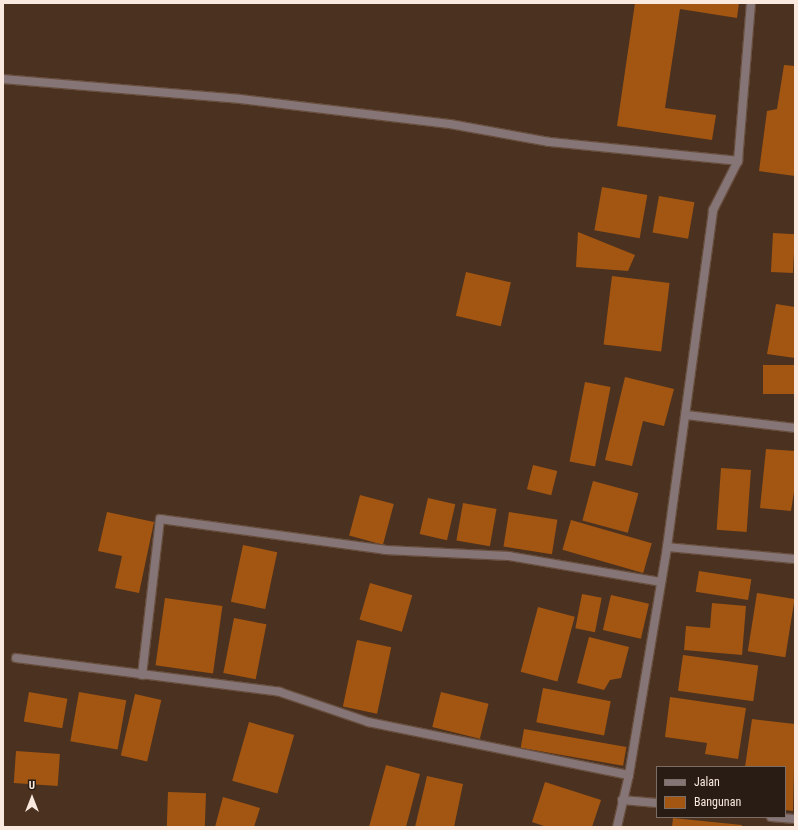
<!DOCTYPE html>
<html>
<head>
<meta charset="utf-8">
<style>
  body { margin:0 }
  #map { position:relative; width:798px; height:830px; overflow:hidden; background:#4b311f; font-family:"Roboto Condensed",sans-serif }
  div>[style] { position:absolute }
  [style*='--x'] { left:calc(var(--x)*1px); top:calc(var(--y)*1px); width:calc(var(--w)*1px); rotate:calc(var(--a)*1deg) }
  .building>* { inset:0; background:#a35611; transform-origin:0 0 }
  .roads { filter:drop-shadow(1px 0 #674e3e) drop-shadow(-1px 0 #674e3e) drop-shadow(0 1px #674e3e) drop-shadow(0 -1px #674e3e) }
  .minor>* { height:8px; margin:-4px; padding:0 4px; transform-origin:4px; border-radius:4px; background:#867576 }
  .tertiary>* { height:8px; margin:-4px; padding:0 4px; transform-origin:4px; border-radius:4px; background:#867576 }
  span { translate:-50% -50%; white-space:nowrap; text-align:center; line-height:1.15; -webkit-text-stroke:3px #281c14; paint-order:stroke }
  .frame { position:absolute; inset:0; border:4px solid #fae9de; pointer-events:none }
  .legend { position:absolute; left:656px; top:766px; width:130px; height:52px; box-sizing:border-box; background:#281c14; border:1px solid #7c6e65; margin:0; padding:5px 7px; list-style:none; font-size:12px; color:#fae9de }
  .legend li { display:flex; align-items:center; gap:8px; height:20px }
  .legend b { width:20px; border:1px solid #7c6e65 }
  .north { position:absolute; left:12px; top:778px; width:40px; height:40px; -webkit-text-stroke:3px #281c14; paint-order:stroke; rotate:0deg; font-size:11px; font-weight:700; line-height:16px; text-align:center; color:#fae9de }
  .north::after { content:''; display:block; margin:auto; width:14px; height:18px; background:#fae9de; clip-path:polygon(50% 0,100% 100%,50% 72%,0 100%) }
</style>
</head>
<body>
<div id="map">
  <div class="building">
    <i style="clip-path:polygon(635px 3px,739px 3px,737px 18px,680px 9px,665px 108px,716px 115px,712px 140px,617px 126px)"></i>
    <i style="clip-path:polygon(784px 65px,795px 66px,795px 176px,759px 171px,767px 111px,777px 109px)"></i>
    <i style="left:602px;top:187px;width:46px;height:44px;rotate:10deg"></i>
    <i style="left:659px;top:196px;width:36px;height:37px;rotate:10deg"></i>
    <i style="clip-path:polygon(578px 232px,635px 255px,628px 271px,576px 267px)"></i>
    <i style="left:773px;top:233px;width:22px;height:39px;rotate:3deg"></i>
    <i style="left:466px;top:272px;width:46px;height:45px;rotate:13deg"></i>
    <i style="left:612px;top:276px;width:58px;height:69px;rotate:7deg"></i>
    <i style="clip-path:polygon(776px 304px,795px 307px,795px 358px,767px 354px)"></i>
    <i style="left:795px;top:365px;width:29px;height:32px;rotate:90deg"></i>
    <i style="clip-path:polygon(625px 377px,674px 389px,664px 426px,643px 421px,632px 466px,605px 460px)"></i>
    <i style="left:585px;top:382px;width:26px;height:81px;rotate:11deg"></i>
    <i style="clip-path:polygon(766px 449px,795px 451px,795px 485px,791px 511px,760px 508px)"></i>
    <i style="left:533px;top:465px;width:25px;height:25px;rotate:14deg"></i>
    <i style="left:721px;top:468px;width:30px;height:62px;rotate:4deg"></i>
    <i style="left:593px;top:481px;width:47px;height:41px;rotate:15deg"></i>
    <i style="left:360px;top:495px;width:35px;height:42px;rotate:15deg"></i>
    <i style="left:428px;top:498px;width:28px;height:37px;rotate:13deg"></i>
    <i style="left:463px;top:503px;width:34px;height:38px;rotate:10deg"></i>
    <i style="clip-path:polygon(107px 512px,154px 522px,139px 593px,115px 588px,122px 556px,98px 551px)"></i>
    <i style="left:509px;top:512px;width:49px;height:35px;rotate:9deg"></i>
    <i style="left:571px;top:520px;width:84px;height:31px;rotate:16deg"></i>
    <i style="left:243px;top:545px;width:35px;height:58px;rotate:12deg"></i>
    <i style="left:699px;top:571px;width:53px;height:21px;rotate:9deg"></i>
    <i style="left:370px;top:583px;width:44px;height:38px;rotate:16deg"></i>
    <i style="left:757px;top:593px;width:38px;height:59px;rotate:9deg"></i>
    <i style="left:582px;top:594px;width:20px;height:35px;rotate:11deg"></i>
    <i style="left:611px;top:595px;width:39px;height:36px;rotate:13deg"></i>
    <i style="left:165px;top:598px;width:58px;height:68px;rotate:8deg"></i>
    <i style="clip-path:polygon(712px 603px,746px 606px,742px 655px,684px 650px,686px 626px,710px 628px)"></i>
    <i style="left:538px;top:607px;width:38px;height:67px;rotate:15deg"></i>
    <i style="left:234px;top:618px;width:33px;height:56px;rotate:11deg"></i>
    <i style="clip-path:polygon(589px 637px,629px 647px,621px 678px,610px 680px,604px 690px,577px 683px)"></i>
    <i style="left:357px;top:640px;width:35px;height:68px;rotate:12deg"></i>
    <i style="left:683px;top:655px;width:76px;height:36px;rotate:8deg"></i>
    <i style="left:543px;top:688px;width:69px;height:35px;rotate:11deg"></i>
    <i style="left:29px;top:692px;width:39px;height:30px;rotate:10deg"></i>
    <i style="left:79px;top:692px;width:48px;height:50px;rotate:10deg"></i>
    <i style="left:441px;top:692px;width:49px;height:36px;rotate:14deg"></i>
    <i style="left:135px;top:694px;width:27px;height:63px;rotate:13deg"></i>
    <i style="clip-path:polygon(670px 697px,746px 708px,738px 759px,705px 754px,707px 743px,665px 737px)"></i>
    <i style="clip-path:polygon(752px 719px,795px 724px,793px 811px,785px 810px,785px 767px,745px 767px)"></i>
    <i style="left:249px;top:722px;width:47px;height:61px;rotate:16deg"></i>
    <i style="left:524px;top:729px;width:104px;height:19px;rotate:10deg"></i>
    <i style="left:16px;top:751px;width:44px;height:32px;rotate:4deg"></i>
    <i style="clip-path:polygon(386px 765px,420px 774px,406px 827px,369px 827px)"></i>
    <i style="clip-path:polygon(427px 776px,463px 784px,454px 827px,415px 827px)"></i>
    <i style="clip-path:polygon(545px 782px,601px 800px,592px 827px,547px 827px,532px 822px)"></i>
    <i style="left:168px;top:792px;width:38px;height:35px;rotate:2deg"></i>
    <i style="clip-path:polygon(223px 797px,260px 808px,254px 827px,215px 827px)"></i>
    <i style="clip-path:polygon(673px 818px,742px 825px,742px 827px,672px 827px)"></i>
  </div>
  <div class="roads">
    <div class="minor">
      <i style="--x:686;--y:415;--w:110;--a:6.8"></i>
      <i style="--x:667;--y:547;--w:129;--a:5.4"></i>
      <i style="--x:16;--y:658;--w:266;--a:7.3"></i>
      <i style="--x:280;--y:692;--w:93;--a:18.8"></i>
      <i style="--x:368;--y:722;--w:266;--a:11.5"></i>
      <i style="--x:142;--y:675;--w:157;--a:-83.4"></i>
      <i style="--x:160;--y:519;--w:227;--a:7.8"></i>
      <i style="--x:385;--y:550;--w:124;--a:2.8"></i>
      <i style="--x:509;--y:556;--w:154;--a:9.7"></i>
      <i style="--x:622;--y:800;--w:35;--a:5"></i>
      <i style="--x:771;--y:817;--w:24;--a:5"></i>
      <i style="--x:617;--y:827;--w:53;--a:-77"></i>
      <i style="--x:629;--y:775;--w:231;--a:-80.5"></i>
      <i style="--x:667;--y:547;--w:340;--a:-82.2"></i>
      <i style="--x:713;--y:210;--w:55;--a:-63"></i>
    </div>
    <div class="tertiary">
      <i style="--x:3;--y:79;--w:238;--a:4.8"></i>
      <i style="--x:240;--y:99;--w:211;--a:6.8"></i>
      <i style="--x:450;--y:124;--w:101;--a:10.3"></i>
      <i style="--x:549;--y:142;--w:190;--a:5.7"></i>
      <i style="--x:738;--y:161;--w:159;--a:-85.3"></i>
    </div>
  </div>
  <div class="frame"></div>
  <ul class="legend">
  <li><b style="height:5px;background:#867576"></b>Jalan</li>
  <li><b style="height:11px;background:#a35611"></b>Bangunan</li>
  </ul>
  <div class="north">U</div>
</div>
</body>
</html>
